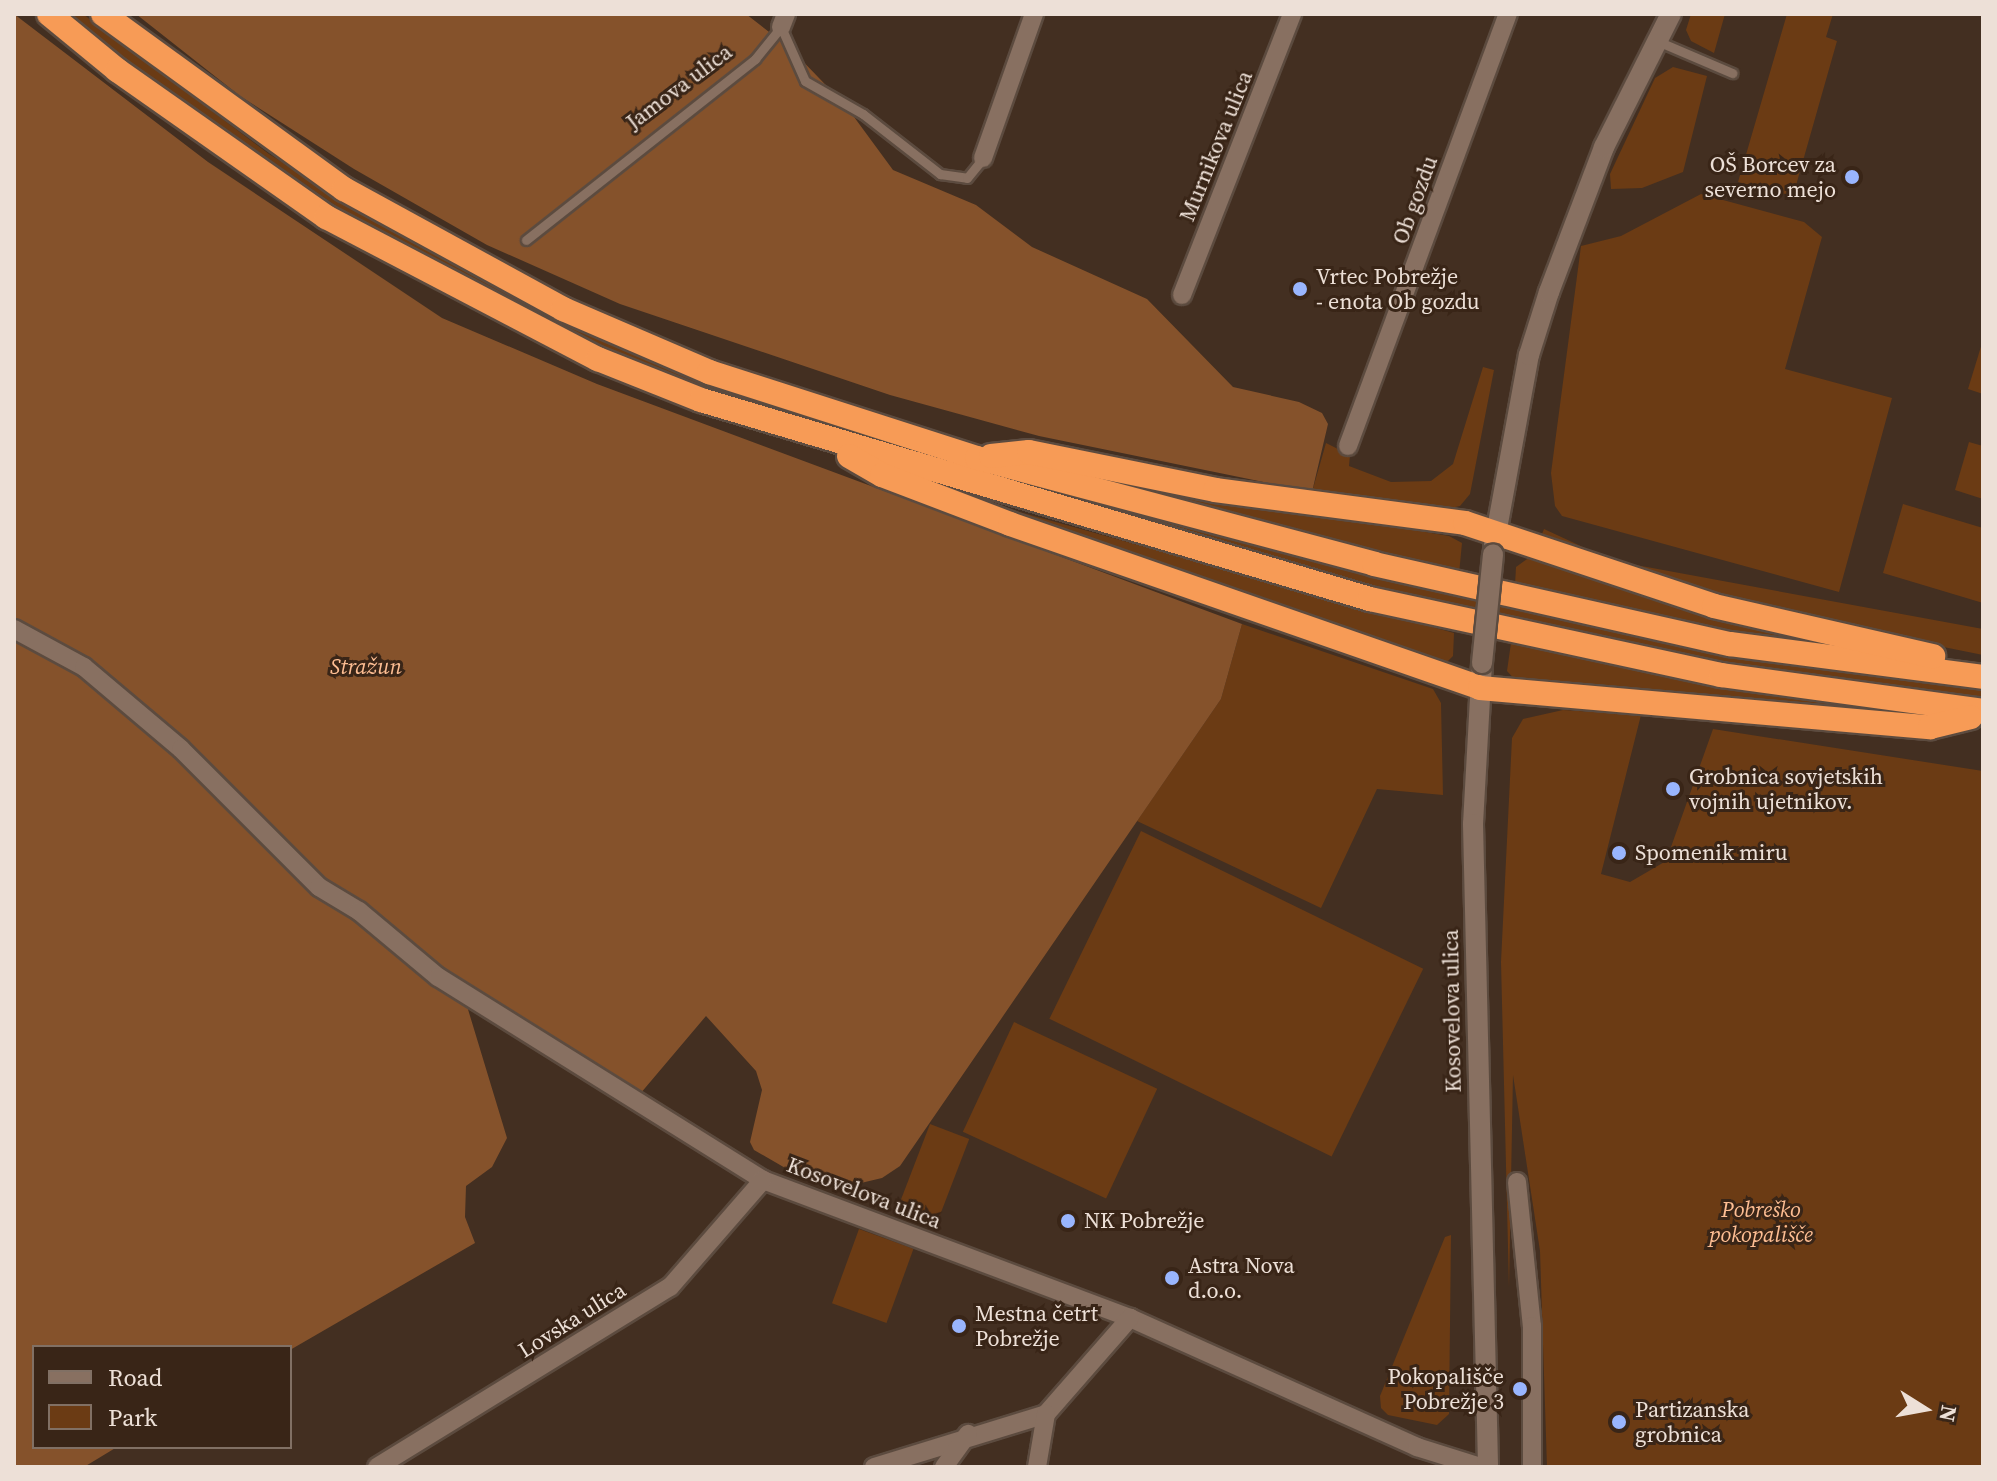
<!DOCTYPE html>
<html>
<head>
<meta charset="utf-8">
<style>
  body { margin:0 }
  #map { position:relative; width:1997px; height:1481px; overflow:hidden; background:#432f21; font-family:"Source Serif 4",serif }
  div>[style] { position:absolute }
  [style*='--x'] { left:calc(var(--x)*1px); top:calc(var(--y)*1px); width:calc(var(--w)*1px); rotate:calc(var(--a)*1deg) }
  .green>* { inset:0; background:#6b3b14; transform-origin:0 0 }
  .forest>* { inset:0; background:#85522b }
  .roads { filter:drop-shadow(2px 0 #5c4b3f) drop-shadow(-2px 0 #5c4b3f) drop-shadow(0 2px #5c4b3f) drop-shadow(0 -2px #5c4b3f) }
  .lane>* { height:9px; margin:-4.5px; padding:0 4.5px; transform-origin:4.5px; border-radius:4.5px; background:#887061 }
  .street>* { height:18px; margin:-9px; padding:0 9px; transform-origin:9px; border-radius:9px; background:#887061 }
  .secondary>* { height:20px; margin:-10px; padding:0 10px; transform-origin:10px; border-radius:10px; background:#887061 }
  .highway>* { height:24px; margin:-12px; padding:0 12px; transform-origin:12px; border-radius:12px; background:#f79b56 }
  .bridges { filter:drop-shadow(2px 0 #5c4b3f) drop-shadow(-2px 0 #5c4b3f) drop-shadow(0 2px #5c4b3f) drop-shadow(0 -2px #5c4b3f) }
  .secondary-bridge>* { height:20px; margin:-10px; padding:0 10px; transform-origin:10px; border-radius:10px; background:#887061 }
  .dots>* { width:22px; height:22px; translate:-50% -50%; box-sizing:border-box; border:4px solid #392517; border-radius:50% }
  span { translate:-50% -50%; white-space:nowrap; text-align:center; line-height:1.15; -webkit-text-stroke:6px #392517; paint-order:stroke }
  .street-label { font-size:22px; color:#ede0d7 }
  .poi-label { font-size:22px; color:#ede0d7 }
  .right { translate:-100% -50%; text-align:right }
  .left { translate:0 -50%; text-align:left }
  .park-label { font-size:22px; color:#febe93; font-style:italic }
  .frame { position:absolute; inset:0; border:16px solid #ede0d7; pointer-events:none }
  .legend { position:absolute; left:32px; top:1345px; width:260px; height:104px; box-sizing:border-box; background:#392517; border:2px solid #817064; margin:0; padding:10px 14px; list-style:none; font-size:24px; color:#ede0d7 }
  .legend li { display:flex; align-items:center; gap:16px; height:40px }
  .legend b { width:40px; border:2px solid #817064 }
  .north { position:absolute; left:1885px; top:1369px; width:80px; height:80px; -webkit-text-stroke:6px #392517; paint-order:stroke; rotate:101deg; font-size:22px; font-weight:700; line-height:32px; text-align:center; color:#ede0d7 }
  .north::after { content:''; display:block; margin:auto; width:28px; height:36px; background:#ede0d7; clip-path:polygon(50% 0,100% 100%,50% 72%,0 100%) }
</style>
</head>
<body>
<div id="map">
  <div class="green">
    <i style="clip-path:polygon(70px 14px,83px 14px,269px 154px,386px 226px,465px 271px,671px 364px,1406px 583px,1776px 662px,1983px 690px,1983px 699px,1858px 686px,1582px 637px,1391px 592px,878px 446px,648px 367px,447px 271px,342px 210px,122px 57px)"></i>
    <i style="clip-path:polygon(1691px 14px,1725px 14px,1714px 53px,1691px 41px,1686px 30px)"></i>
    <i style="clip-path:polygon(1787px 14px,1833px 14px,1826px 37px,1837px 41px,1793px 196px,1738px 182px)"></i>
    <i style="clip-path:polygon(1673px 67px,1707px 76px,1683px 172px,1642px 188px,1611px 189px,1610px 174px,1655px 78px)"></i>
    <i style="clip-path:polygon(1701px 194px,1804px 222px,1822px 237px,1785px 369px,1892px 398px,1839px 592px,1562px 516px,1555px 506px,1551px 473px,1581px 246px,1621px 236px)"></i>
    <i style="clip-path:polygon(1983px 340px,1983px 394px,1968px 389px)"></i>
    <i style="clip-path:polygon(1483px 367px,1494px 370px,1470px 494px,1460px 506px,1446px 509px,1312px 492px,1326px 443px,1350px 455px,1349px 466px,1391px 482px,1431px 481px,1453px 464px)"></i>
    <i style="clip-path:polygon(1969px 442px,1983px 446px,1983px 499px,1955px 490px)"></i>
    <i style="clip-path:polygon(1119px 480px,1449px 536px,1462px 543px,1459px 574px,1118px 485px)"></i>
    <i style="clip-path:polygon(923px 485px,1454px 633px,1453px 656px,1442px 667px)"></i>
    <i style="clip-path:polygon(1903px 504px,1983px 528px,1983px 603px,1883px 573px)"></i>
    <i style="clip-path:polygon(1544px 529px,1598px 554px,1636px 565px,1983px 629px,1983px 655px,1766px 611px,1540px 539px)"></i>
    <i style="clip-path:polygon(1530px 557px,1856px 648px,1766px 639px,1515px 585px,1516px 567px)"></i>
    <i style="clip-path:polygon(1242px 624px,1433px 689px,1441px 703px,1443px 795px,1377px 789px,1321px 908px,1137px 821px,1221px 699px)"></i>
    <i style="clip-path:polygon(1511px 643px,1633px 669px,1852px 708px,1517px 682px,1507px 671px)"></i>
    <i style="clip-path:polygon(1563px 710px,1641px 715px,1601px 874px,1630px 882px,1666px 861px,1713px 729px,1983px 771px,1983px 1467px,1547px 1467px,1540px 1251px,1513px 1075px,1509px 1288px,1501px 962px,1512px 738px,1523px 719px)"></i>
    <i style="left:1141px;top:831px;width:314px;height:209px;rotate:26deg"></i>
    <i style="left:1014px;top:1022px;width:158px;height:121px;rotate:25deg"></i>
    <i style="left:930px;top:1124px;width:42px;height:86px;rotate:21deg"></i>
    <i style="left:859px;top:1229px;width:58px;height:79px;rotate:20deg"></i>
    <i style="clip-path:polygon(1451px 1235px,1449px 1414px,1437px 1425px,1388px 1415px,1381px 1408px,1380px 1396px,1445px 1237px)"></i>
  </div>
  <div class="forest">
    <i style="clip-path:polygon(14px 14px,208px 162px,442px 318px,597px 384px,1242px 624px,1221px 699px,900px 1166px,882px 1178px,844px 1187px,799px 1176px,754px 1150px,750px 1142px,762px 1090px,756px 1071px,706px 1016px,640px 1094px,610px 1085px,467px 1006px,507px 1138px,492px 1167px,466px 1186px,465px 1217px,475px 1243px,290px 1350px,34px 1347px,34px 1447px,117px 1447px,84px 1467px,14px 1467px)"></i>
    <i style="clip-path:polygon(136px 14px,746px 14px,791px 49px,846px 106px,893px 170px,976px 205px,1032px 247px,1147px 299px,1233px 387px,1299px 402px,1322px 413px,1328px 424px,1312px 492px,1039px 436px,890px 395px,620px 304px,487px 245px,354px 169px,240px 96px)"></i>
  </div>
  <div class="roads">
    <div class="lane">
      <i style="--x:1657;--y:41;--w:82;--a:23.1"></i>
      <i style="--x:526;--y:240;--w:292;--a:-38.3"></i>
      <i style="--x:755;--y:59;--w:41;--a:-50.9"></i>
      <i style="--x:781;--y:27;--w:59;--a:66"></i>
      <i style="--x:805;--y:81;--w:67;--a:29.6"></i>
      <i style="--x:863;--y:114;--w:98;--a:37.9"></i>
      <i style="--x:940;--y:174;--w:27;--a:8"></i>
      <i style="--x:967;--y:178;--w:26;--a:-51"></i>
    </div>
    <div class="street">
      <i style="--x:781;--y:27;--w:14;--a:-69"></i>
      <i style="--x:983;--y:158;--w:153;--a:-70.5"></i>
      <i style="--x:1182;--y:295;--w:302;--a:-68.6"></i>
      <i style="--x:1348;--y:446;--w:461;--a:-69.7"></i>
      <i style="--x:14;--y:629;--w:80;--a:28.5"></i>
      <i style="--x:84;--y:667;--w:127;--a:40.2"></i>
      <i style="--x:181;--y:749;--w:195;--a:45"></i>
      <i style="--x:319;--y:887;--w:47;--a:31"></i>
      <i style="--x:359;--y:911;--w:103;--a:39.9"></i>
      <i style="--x:438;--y:977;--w:383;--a:32"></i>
      <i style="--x:763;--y:1180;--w:392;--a:20.6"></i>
      <i style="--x:1130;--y:1318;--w:315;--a:24.2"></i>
      <i style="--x:1417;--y:1447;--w:67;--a:17.4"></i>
      <i style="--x:1517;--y:1182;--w:145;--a:84.1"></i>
      <i style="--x:1532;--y:1326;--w:141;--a:90"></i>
      <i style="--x:377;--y:1467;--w:344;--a:-31.6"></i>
      <i style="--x:670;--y:1287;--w:142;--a:-49"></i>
      <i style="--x:874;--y:1467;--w:180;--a:-17.1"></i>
      <i style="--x:1046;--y:1414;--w:128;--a:-48.8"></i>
      <i style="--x:944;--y:1467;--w:41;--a:-54"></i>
      <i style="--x:1037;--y:1467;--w:54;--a:-80.4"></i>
    </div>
    <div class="secondary">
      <i style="--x:1494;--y:545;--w:193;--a:-79.6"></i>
      <i style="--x:1529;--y:355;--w:66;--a:-72.4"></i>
      <i style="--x:1549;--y:292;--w:155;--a:-69.2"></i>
      <i style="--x:1604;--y:147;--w:149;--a:-63.3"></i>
      <i style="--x:1482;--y:663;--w:161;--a:93.2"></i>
      <i style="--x:1473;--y:824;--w:643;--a:88.66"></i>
    </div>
    <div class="highway">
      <i style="--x:49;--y:14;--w:88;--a:39.5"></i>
      <i style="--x:117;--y:70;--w:256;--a:35.1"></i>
      <i style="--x:326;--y:217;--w:307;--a:27.6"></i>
      <i style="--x:598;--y:359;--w:111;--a:21.7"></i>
      <i style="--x:701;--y:400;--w:698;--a:16.57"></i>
      <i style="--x:1370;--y:599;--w:359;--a:12.2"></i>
      <i style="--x:1721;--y:675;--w:264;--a:7.8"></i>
      <i style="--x:103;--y:14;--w:298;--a:36"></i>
      <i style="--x:344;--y:189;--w:250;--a:28.7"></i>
      <i style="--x:563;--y:309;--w:159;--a:23.3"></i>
      <i style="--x:709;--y:372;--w:281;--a:17.8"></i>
      <i style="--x:977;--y:458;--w:411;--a:14.9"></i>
      <i style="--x:1374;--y:564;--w:365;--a:12.7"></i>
      <i style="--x:1730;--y:644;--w:255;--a:7.4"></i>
      <i style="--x:849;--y:456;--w:38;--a:30"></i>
      <i style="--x:882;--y:475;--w:137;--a:20.9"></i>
      <i style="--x:1010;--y:524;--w:498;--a:19.2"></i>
      <i style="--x:1480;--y:688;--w:452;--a:5"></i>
      <i style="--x:1930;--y:727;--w:42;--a:-13.7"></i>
      <i style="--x:991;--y:456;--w:38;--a:-6"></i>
      <i style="--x:1029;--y:452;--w:190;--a:11.5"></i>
      <i style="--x:1215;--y:490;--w:252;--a:7.5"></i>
      <i style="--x:1465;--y:523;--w:262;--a:18.4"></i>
      <i style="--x:1714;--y:606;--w:225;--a:12.9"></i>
    </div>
  </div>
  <div class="bridges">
    <div class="secondary-bridge">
      <i style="--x:1482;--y:663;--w:109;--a:-84.2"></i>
    </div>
  </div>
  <div class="dots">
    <i style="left:1852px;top:177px;background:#99b5fd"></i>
    <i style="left:1300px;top:289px;background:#99b5fd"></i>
    <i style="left:1673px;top:789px;background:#99b5fd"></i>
    <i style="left:1619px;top:853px;background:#99b5fd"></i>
    <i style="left:1068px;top:1221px;background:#99b5fd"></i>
    <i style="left:1172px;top:1278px;background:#99b5fd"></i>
    <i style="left:959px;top:1326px;background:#99b5fd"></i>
    <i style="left:1520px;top:1389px;background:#99b5fd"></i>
    <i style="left:1619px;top:1422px;background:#99b5fd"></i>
  </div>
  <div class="street-label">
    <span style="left:679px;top:87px;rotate:-37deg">Jamova ulica</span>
    <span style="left:1216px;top:146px;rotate:-68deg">Murnikova ulica</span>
    <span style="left:1415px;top:200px;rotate:-70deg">Ob gozdu</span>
    <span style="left:1452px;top:1011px;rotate:-91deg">Kosovelova ulica</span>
    <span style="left:864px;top:1193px;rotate:21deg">Kosovelova ulica</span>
    <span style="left:572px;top:1320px;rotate:-32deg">Lovska ulica</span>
  </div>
  <div class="poi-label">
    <span class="right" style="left:1836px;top:177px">OŠ Borcev za<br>severno mejo</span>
    <span class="left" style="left:1316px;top:289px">Vrtec Pobrežje<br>- enota Ob gozdu</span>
    <span class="left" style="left:1689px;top:789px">Grobnica sovjetskih<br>vojnih ujetnikov.</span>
    <span class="left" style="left:1635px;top:853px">Spomenik miru</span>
    <span class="left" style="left:1084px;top:1221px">NK Pobrežje</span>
    <span class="left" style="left:1188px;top:1278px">Astra Nova<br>d.o.o.</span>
    <span class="left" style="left:975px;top:1326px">Mestna četrt<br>Pobrežje</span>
    <span class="right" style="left:1504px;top:1389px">Pokopališče<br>Pobrežje 3</span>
    <span class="left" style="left:1635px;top:1422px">Partizanska<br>grobnica</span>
  </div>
  <div class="park-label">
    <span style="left:366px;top:667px">Stražun</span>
    <span style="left:1761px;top:1222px">Pobreško<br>pokopališče</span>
  </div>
  <div class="frame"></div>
  <ul class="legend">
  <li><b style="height:10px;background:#887061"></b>Road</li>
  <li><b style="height:22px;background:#6b3b14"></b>Park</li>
  </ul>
  <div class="north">N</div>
</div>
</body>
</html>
